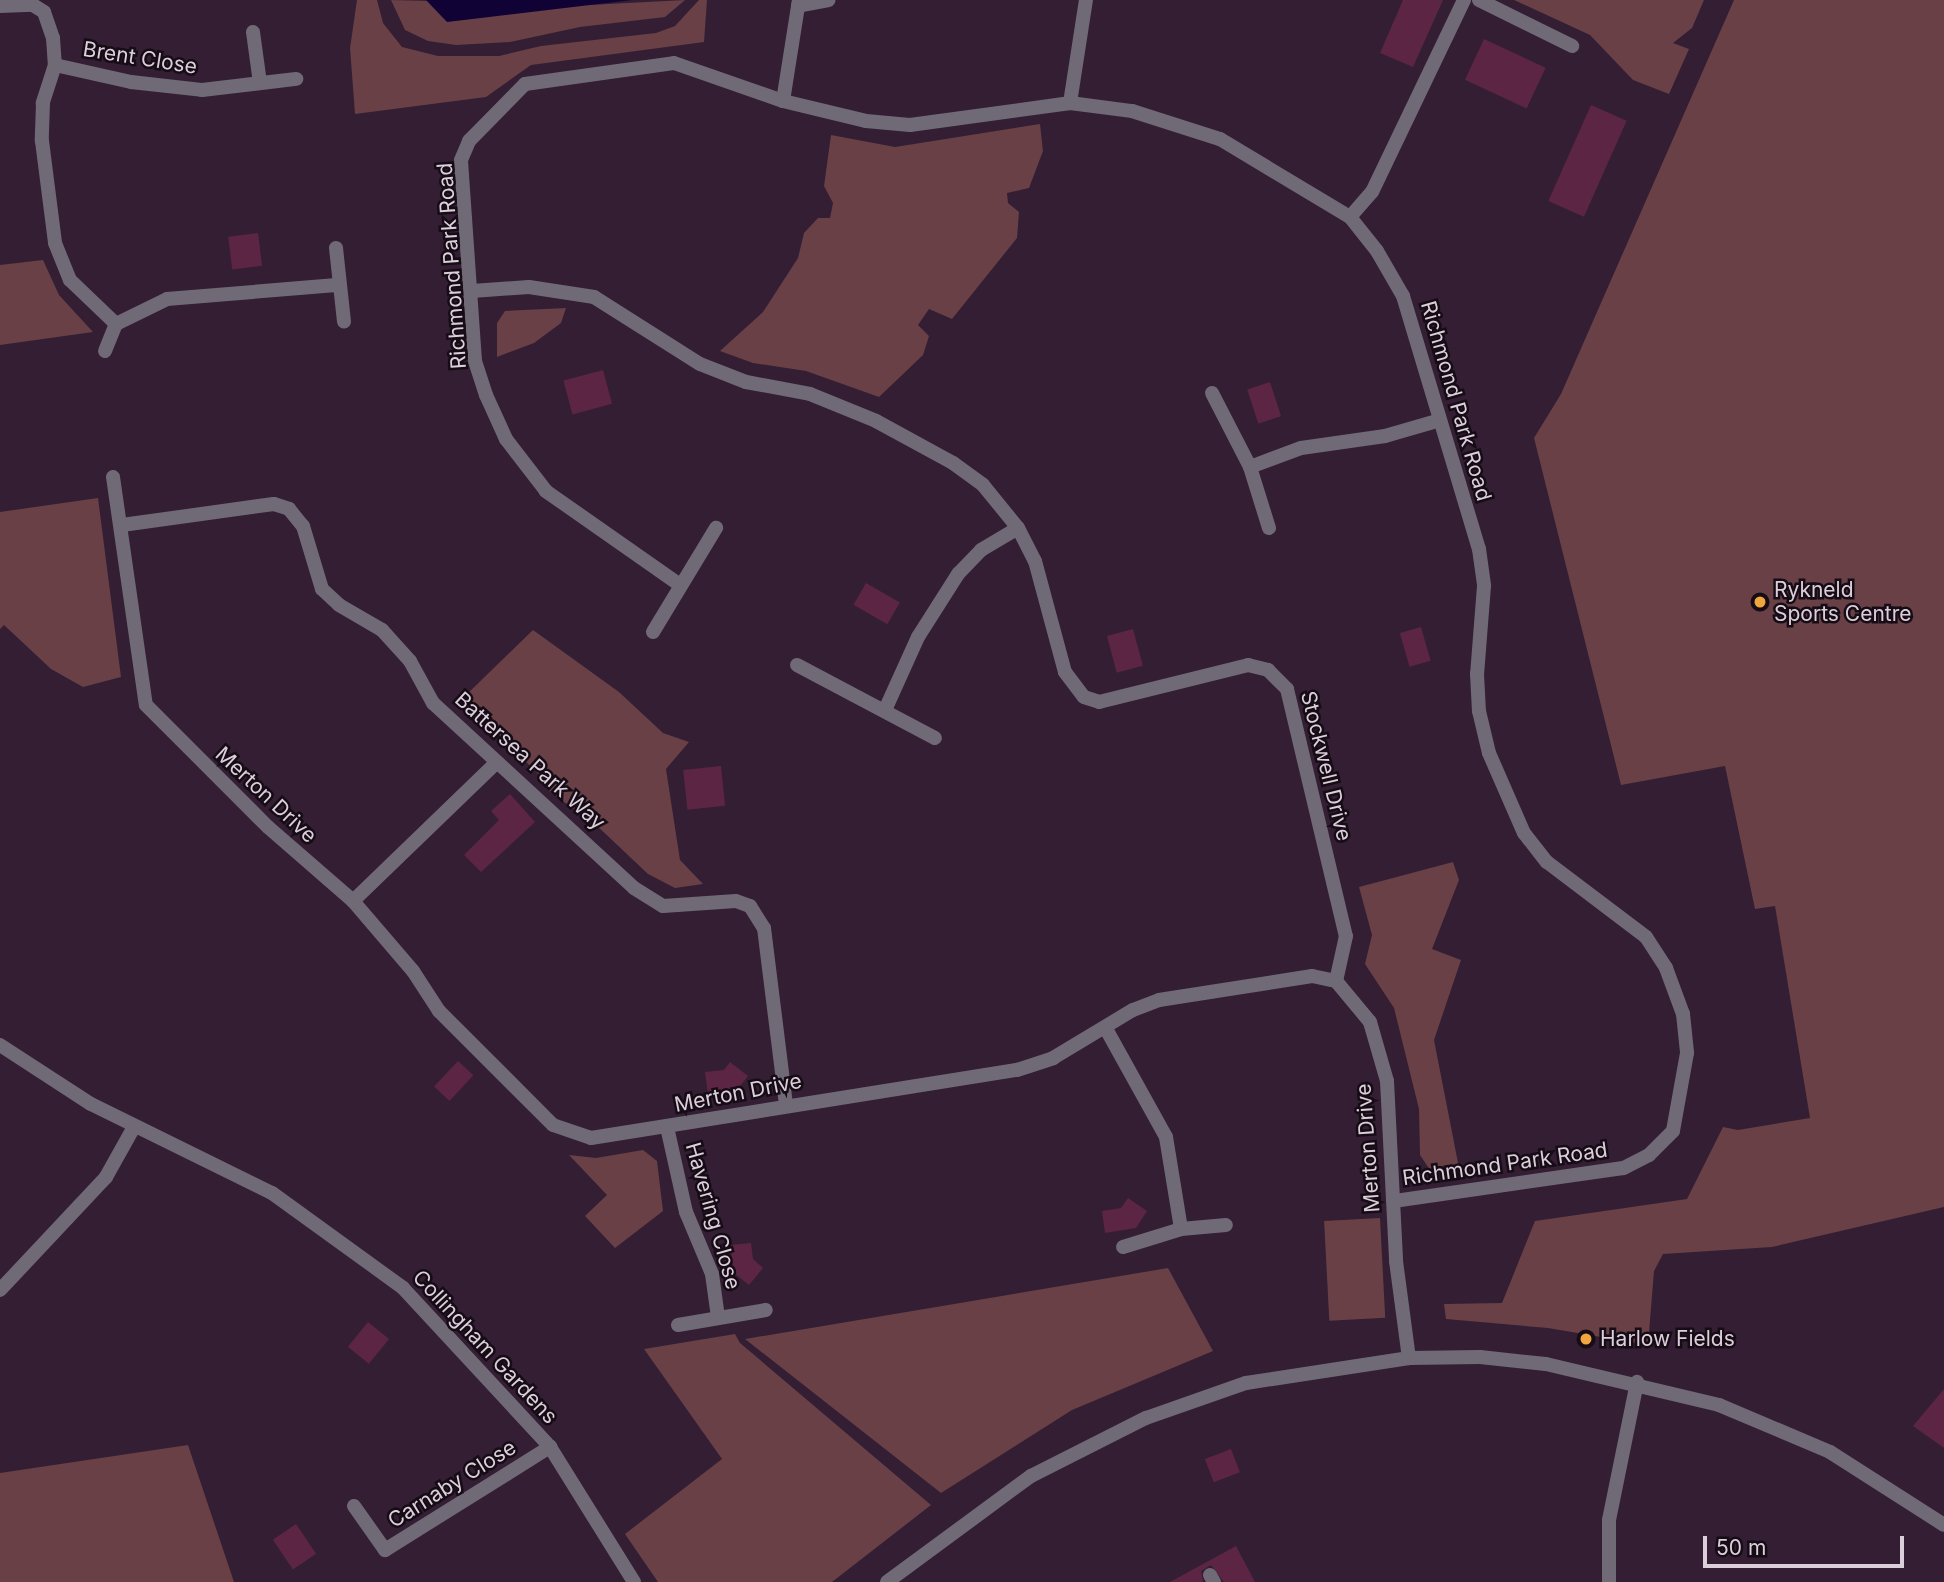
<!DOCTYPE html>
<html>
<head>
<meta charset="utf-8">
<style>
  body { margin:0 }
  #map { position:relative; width:1944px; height:1582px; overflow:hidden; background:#331e33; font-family:Inter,sans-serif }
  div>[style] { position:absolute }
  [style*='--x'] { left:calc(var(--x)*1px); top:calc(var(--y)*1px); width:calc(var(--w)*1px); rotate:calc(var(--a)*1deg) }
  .green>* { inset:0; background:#684046; transform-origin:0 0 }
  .water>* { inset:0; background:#100234 }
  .building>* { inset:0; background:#5d2544; transform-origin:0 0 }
  .minor>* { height:14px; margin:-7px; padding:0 7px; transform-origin:7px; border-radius:7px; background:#706a77 }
  .dots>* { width:19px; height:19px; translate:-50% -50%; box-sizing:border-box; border:4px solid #150c15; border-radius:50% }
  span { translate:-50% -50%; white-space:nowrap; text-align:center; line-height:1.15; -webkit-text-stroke:5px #150c15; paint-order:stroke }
  .street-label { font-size:21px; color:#dccedb }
  .poi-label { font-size:21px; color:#dccedb }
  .left { translate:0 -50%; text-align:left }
  .scale { position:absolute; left:1703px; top:1536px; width:201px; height:32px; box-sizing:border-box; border:4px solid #dccedb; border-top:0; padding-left:9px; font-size:21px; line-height:24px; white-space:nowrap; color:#dccedb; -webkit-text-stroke:5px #150c15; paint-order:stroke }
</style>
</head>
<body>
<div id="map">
  <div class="green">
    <i style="clip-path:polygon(357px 0,377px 0,383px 23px,402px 47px,438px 56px,499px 56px,541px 46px,656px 33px,675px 26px,699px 0,707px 0,704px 42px,531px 65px,486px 97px,355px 114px,350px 48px)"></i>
    <i style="clip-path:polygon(391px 0,589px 5px,685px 0,665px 17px,580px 27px,510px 42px,456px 45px,428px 41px,405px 30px)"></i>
    <i style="clip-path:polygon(1514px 0,1704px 0,1692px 28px,1673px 43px,1689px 49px,1669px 94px,1633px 80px,1590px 35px)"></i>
    <i style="clip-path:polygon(1734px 0,1944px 0,1944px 1207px,1772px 1247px,1663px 1254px,1654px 1271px,1648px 1345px,1548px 1328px,1446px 1319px,1444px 1304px,1502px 1303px,1535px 1221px,1687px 1199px,1723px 1127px,1738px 1130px,1810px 1118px,1775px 906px,1755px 909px,1725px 766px,1621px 785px,1534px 438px,1561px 394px)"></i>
    <i style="clip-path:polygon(1040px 124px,1043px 151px,1029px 188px,1007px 193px,1008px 203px,1019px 212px,1017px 238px,952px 319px,929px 309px,918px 325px,929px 336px,923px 355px,879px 397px,806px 371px,753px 363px,720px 351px,763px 312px,798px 258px,804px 233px,818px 218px,830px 218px,833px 203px,824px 186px,831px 135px,895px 147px)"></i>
    <i style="clip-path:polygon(43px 260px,59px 295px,93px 332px,0 345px,0 265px)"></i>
    <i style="clip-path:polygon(566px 308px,561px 323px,534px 343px,497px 357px,497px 323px,505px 311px)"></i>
    <i style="clip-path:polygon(98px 498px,121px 677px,83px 687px,51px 669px,4px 625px,0 629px,0 512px)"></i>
    <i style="clip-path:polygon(533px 630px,619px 692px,663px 733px,689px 742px,666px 769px,680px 860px,703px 884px,675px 888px,648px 874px,594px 823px,550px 792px,540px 776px,463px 698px)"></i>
    <i style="clip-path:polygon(1453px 862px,1459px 880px,1432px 949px,1461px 960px,1434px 1040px,1460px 1173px,1432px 1173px,1420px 1155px,1419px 1109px,1394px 1008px,1365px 964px,1372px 935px,1359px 887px)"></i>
    <i style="clip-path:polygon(643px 1150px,657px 1161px,663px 1211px,615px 1248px,585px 1216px,607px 1195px,569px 1155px,596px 1158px)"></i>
    <i style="left:1380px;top:1218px;width:100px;height:56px;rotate:87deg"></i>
    <i style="clip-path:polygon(1168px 1268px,1213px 1351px,1072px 1410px,941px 1493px,745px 1339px)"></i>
    <i style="clip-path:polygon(735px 1334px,740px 1343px,931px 1505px,832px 1582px,658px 1582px,625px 1534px,722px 1459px,644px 1349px)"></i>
    <i style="clip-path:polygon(188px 1445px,234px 1582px,0 1582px,0 1473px)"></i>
  </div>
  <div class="water">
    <i style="clip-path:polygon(426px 0,632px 0,447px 22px)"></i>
  </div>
  <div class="building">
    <i style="clip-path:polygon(1403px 0,1443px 0,1413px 67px,1380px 53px)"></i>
    <i style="left:1484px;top:39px;width:68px;height:45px;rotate:25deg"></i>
    <i style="left:1591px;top:105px;width:39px;height:105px;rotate:24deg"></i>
    <i style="left:258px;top:233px;width:33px;height:30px;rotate:83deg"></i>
    <i style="left:603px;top:370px;width:35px;height:41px;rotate:75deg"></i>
    <i style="left:1270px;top:382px;width:36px;height:24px;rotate:72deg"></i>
    <i style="left:866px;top:583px;width:39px;height:25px;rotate:30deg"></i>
    <i style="left:1421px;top:627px;width:35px;height:22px;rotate:74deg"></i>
    <i style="left:1133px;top:629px;width:38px;height:27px;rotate:75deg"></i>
    <i style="left:721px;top:766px;width:40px;height:38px;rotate:84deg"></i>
    <i style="clip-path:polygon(510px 794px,535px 822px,481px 872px,464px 855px,499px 820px,491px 811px)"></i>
    <i style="left:458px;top:1061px;width:21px;height:35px;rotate:43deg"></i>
    <i style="clip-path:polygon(730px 1062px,748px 1076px,737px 1090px,708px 1094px,705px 1072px,724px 1070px)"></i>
    <i style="clip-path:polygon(1128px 1198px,1147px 1211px,1136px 1228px,1105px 1233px,1102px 1211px,1121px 1208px)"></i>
    <i style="clip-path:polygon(751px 1243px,753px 1259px,763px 1268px,749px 1285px,734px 1273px,730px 1245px)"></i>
    <i style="left:368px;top:1322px;width:27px;height:32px;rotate:39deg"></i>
    <i style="clip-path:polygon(1944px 1389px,1944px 1448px,1913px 1426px)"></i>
    <i style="left:1231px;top:1449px;width:25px;height:28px;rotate:69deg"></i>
    <i style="left:296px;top:1524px;width:36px;height:28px;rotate:56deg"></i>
    <i style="clip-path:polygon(1236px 1546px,1255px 1582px,1224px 1582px,1211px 1565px,1201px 1571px,1203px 1582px,1170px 1582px)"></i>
  </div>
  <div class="minor">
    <i style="--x:1479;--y:0;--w:104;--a:26.3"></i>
    <i style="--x:0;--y:6;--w:33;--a:-2"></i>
    <i style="--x:33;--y:5;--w:13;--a:32"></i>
    <i style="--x:44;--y:12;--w:28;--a:71"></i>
    <i style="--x:53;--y:38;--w:27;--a:86"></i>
    <i style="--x:55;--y:65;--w:40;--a:108"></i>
    <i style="--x:43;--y:103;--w:38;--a:92"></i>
    <i style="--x:42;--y:141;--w:103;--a:82.7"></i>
    <i style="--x:55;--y:243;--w:40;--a:68"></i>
    <i style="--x:70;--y:280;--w:64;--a:43.7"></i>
    <i style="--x:798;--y:6;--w:31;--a:-11"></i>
    <i style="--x:253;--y:32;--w:51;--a:82.2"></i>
    <i style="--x:55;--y:65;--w:78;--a:12.6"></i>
    <i style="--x:131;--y:82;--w:71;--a:6.4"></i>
    <i style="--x:202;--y:90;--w:95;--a:-6.7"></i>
    <i style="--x:783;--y:101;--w:102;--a:-81"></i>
    <i style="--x:1070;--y:103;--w:104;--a:-81.2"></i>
    <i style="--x:1350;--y:217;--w:33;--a:-49"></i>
    <i style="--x:1372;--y:192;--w:213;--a:-64.4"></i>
    <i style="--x:336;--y:248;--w:74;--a:83.8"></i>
    <i style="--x:472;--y:291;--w:57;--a:-4"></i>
    <i style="--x:529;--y:287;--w:66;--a:8.7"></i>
    <i style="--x:594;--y:297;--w:125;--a:32.3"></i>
    <i style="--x:700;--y:364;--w:49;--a:21.4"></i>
    <i style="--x:746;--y:382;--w:65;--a:10.6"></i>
    <i style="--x:810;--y:394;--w:71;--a:22.2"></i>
    <i style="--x:876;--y:421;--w:88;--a:28.6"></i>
    <i style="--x:953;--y:463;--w:37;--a:36"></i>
    <i style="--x:983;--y:485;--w:55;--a:50.9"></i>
    <i style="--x:1018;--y:528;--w:37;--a:63"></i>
    <i style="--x:1035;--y:561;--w:115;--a:74.9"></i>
    <i style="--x:1065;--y:672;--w:31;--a:53"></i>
    <i style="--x:1084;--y:697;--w:16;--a:18"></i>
    <i style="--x:1099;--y:702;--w:154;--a:-13.9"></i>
    <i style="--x:1248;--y:665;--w:21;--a:14"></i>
    <i style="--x:1268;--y:670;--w:27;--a:45"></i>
    <i style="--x:1287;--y:689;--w:254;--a:76.6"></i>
    <i style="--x:1346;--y:936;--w:46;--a:102.5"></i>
    <i style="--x:105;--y:351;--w:29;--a:-68"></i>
    <i style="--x:116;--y:324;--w:57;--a:-26.1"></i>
    <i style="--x:167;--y:299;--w:173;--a:-4.7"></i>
    <i style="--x:1212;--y:393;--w:83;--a:62.8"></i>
    <i style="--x:1250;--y:467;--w:64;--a:72.7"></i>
    <i style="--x:1250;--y:467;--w:54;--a:-20.4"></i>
    <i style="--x:1301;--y:448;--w:85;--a:-8.1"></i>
    <i style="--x:1385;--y:436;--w:54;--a:-16.1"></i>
    <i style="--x:113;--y:477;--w:230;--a:81.8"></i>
    <i style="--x:146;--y:705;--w:173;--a:45"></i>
    <i style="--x:268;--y:827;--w:113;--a:41"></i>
    <i style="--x:353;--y:901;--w:92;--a:49.4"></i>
    <i style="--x:413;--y:971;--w:48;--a:57"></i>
    <i style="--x:439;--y:1011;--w:161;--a:45"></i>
    <i style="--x:553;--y:1125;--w:40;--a:18.9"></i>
    <i style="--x:591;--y:1138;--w:431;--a:-9.1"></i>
    <i style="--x:1017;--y:1070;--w:38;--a:-18"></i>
    <i style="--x:1053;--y:1058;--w:93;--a:-31"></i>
    <i style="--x:1133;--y:1010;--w:28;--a:-21"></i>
    <i style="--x:1159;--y:1000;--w:155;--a:-8.9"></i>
    <i style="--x:1312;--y:976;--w:25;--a:12"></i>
    <i style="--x:1336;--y:981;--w:53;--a:50.3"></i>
    <i style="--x:1370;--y:1022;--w:61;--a:73.9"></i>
    <i style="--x:1387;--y:1081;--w:180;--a:87.1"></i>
    <i style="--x:1396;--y:1261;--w:98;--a:82.4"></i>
    <i style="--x:122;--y:525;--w:153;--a:-7.9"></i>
    <i style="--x:274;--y:504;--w:16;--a:18"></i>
    <i style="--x:289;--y:509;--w:22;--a:51"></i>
    <i style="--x:303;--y:526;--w:66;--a:73.2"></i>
    <i style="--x:322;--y:589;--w:23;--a:43"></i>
    <i style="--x:339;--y:605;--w:50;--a:30.2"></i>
    <i style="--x:382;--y:630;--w:42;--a:47.9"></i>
    <i style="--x:410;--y:661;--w:48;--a:61.3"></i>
    <i style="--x:433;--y:703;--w:273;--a:42.6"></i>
    <i style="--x:634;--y:888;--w:34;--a:32"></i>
    <i style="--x:663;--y:906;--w:73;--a:-3.9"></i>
    <i style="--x:736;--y:901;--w:15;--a:20"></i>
    <i style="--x:750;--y:906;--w:26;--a:58"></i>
    <i style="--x:764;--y:928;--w:178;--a:82.9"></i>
    <i style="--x:680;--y:585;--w:164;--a:-145"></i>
    <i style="--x:546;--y:491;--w:66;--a:-127.6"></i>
    <i style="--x:506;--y:439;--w:48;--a:-114.4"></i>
    <i style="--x:486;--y:395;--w:36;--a:-108"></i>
    <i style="--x:475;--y:361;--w:201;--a:-94"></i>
    <i style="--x:461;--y:160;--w:21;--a:-67"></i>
    <i style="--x:469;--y:141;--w:80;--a:-45.5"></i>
    <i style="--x:525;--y:84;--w:150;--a:-8"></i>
    <i style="--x:674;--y:63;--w:115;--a:19.2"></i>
    <i style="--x:783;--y:101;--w:85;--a:13.5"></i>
    <i style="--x:866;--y:121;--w:44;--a:5.2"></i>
    <i style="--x:910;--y:125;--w:162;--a:-7.8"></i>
    <i style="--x:1070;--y:103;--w:63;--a:7.4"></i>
    <i style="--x:1132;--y:111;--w:92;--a:17.7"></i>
    <i style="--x:1220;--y:139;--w:152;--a:31"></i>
    <i style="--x:1350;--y:217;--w:43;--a:51.5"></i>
    <i style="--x:1377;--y:251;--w:52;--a:60"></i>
    <i style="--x:1403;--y:296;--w:264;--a:73.3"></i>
    <i style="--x:1479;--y:549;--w:37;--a:82"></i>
    <i style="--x:1484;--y:586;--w:88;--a:94.5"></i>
    <i style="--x:1477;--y:674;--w:37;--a:87"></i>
    <i style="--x:1479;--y:711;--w:43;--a:76.6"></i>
    <i style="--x:1489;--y:753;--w:87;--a:66.4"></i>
    <i style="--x:1524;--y:833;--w:37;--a:52"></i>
    <i style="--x:1547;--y:862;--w:124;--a:37.1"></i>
    <i style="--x:1646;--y:937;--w:37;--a:57"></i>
    <i style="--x:1666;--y:968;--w:49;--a:69.7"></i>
    <i style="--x:1683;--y:1014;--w:39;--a:84"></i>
    <i style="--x:1687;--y:1053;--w:79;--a:100.2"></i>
    <i style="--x:1673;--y:1131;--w:34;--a:135"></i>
    <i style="--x:1649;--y:1155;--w:29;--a:153"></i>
    <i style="--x:1623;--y:1168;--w:232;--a:171.8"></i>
    <i style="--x:653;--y:632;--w:122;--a:-58.8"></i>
    <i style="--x:797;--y:665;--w:156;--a:27.9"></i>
    <i style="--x:885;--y:710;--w:80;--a:-65.7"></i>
    <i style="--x:918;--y:637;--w:75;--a:-57.6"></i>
    <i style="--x:958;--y:574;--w:33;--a:-46"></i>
    <i style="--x:981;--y:550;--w:43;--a:-30.7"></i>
    <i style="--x:353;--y:901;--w:197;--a:-44"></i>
    <i style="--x:1105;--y:1027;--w:126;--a:61"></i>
    <i style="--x:1166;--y:1137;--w:93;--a:80.7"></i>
    <i style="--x:0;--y:1045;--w:108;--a:33"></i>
    <i style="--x:91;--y:1104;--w:202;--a:26.2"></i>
    <i style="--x:272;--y:1193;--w:162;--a:35.9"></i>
    <i style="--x:403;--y:1288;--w:217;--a:47.2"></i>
    <i style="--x:550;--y:1447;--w:159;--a:58.1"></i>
    <i style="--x:667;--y:1127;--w:87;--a:77.4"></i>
    <i style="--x:686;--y:1212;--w:67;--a:67.2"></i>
    <i style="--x:712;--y:1274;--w:43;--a:82.1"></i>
    <i style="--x:1123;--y:1247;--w:61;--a:-17.2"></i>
    <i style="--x:1181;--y:1229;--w:45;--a:-5.1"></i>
    <i style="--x:0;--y:1290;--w:155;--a:-46.8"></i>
    <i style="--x:106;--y:1177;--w:57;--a:-60.8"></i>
    <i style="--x:678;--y:1325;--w:89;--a:-9.7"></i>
    <i style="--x:354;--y:1506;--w:54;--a:54.8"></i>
    <i style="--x:385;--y:1550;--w:195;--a:-32"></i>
    <i style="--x:1210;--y:1575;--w:8;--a:60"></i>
    <i style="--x:887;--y:1582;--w:179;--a:-36.4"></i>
    <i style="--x:1031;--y:1476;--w:129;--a:-26.8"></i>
    <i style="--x:1146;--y:1418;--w:106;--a:-19.3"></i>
    <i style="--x:1246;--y:1383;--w:165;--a:-8.7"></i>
    <i style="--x:1409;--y:1358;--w:71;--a:-0.8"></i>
    <i style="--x:1480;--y:1357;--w:66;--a:6.1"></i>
    <i style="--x:1546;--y:1364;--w:178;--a:13.3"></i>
    <i style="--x:1719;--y:1405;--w:121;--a:22.9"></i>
    <i style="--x:1830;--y:1452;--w:135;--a:32.6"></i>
    <i style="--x:1609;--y:1582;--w:62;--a:-90"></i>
    <i style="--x:1609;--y:1520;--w:141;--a:-78.5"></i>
  </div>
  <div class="dots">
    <i style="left:1760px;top:602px;background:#f0a63f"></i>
    <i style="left:1586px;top:1339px;background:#f0a63f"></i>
  </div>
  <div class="street-label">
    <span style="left:140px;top:58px;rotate:9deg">Brent Close</span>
    <span style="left:452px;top:266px;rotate:-94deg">Richmond Park Road</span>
    <span style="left:1456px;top:401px;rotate:74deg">Richmond Park Road</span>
    <span style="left:530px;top:761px;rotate:42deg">Battersea Park Way</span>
    <span style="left:1326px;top:766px;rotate:76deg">Stockwell Drive</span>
    <span style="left:266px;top:795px;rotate:43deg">Merton Drive</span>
    <span style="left:738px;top:1093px;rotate:-11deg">Merton Drive</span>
    <span style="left:1368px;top:1148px;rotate:-94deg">Merton Drive</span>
    <span style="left:1505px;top:1164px;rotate:-8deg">Richmond Park Road</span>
    <span style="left:713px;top:1216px;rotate:74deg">Havering Close</span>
    <span style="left:485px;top:1347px;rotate:47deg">Collingham Gardens</span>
    <span style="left:452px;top:1484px;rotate:-32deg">Carnaby Close</span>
  </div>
  <div class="poi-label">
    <span class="left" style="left:1774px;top:602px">Rykneld<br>Sports Centre</span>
    <span class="left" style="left:1600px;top:1339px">Harlow Fields</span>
  </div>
  <div class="scale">50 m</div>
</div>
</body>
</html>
